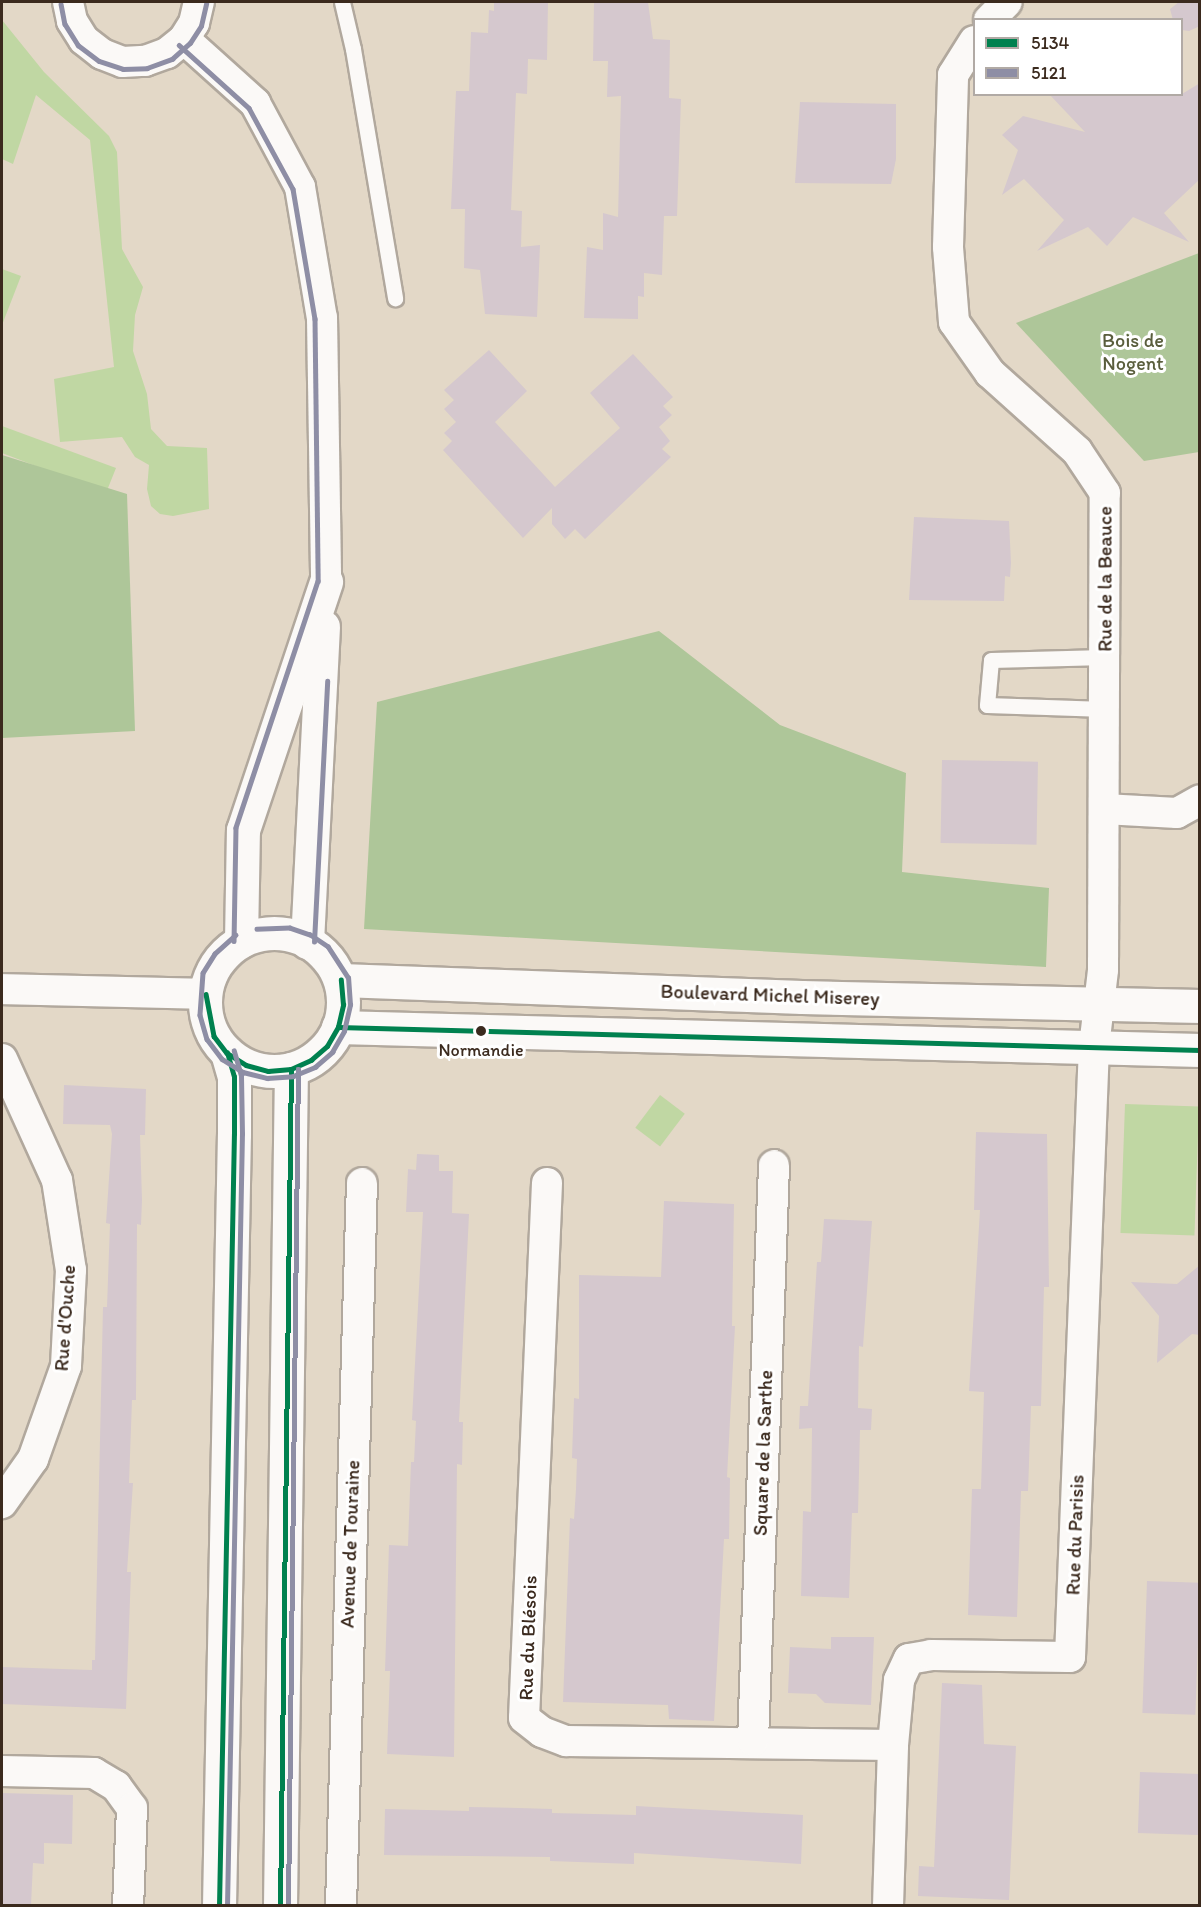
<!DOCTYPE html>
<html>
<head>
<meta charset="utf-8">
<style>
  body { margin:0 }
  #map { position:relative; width:1201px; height:1907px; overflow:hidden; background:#e3d8c7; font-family:Itim,sans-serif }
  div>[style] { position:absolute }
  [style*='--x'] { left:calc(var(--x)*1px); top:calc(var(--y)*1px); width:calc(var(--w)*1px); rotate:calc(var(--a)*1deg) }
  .green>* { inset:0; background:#c0d7a3; transform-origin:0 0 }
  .forest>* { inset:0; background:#aec699 }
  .building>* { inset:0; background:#d5c8ce; transform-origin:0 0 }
  .roads { filter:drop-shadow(2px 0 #b1a89d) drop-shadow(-2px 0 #b1a89d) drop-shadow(0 2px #b1a89d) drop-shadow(0 -2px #b1a89d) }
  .lane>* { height:15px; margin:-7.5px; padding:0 7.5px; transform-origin:7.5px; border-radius:7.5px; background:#fbf9f7 }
  .street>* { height:30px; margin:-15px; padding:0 15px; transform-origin:15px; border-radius:15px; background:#fbf9f7 }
  .secondary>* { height:33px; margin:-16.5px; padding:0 16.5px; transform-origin:16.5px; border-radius:16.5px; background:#fbf9f7 }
  .secondary>.ring { margin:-16.5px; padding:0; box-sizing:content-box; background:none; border:33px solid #fbf9f7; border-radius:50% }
  .bus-1>* { height:4.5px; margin:-2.25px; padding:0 2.25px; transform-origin:2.25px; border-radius:2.25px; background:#00814f }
  .bus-2>* { height:4.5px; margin:-2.25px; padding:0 2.25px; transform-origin:2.25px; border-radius:2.25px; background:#8e8ea5 }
  .dots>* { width:16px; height:16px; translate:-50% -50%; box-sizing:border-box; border:3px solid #fff; border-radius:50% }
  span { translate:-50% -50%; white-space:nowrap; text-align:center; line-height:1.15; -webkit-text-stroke:6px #fff; paint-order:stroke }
  .bus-label { font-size:18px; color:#3b2a1e }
  .park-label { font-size:20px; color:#5a5e3d }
  .street-label { font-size:20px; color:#3b2a1e }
  .frame { position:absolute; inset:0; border:3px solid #3b2a1e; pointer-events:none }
  .legend { position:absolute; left:973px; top:18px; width:210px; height:78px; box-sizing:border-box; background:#fff; border:2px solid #b1aaa5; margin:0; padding:8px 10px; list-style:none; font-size:18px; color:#3b2a1e }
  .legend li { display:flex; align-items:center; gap:12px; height:30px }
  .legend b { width:30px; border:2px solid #b1aaa5 }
</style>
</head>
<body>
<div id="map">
  <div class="green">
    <i style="clip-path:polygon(2px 20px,44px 72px,109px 136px,117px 152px,122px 249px,143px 287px,135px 315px,133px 351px,147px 394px,151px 429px,167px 446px,207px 448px,209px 509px,173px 516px,160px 514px,151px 506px,147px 489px,149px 465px,135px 457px,122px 437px,60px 442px,54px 379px,114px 367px,90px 140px,36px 95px,13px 164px,2px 159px)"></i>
    <i style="clip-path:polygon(2px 269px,21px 276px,2px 325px)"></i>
    <i style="clip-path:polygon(2px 426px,116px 468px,106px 493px,2px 453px)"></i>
    <i style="left:660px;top:1095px;width:31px;height:41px;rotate:37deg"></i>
    <i style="left:1125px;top:1104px;width:74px;height:129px;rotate:2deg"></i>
  </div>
  <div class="forest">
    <i style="clip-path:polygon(1199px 253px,1199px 452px,1144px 461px,1016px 323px)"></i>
    <i style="clip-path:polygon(2px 455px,127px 494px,135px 731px,2px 738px)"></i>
    <i style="clip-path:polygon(659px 631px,780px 725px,906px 773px,902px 872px,1049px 888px,1046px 967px,364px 929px,377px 702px)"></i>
  </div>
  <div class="building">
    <i style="clip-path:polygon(494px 2px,548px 2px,547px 60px,528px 59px,527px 94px,516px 93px,511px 210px,522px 211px,521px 247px,540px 245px,537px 317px,485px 314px,480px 270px,464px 268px,465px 209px,451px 209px,456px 91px,469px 91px,471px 32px,488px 33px,489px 10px,494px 11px)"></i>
    <i style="clip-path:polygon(594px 2px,648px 2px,653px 39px,670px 40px,669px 98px,681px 99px,677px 216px,664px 216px,662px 275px,644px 273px,644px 297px,638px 296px,638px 319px,584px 318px,587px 247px,603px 250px,603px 213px,618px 217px,621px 96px,607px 97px,608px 61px,593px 61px)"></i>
    <i style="clip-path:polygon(1179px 2px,1200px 2px,1200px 26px,1189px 31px,1182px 30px,1182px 20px,1173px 20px,1170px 9px)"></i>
    <i style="clip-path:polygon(1200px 83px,1200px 179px,1164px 213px,1189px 242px,1133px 217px,1107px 246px,1088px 227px,1037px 251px,1064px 220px,1024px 179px,1002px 195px,1018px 150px,1002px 135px,1023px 116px,1085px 132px,1049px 94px,1182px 94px)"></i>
    <i style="clip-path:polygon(800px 102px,896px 104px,896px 159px,891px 184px,795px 183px)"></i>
    <i style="clip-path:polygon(489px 350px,527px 391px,495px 422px,555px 487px,620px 428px,590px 393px,633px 354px,673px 397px,663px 406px,672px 415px,659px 427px,670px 441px,662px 449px,671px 457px,585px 539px,575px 529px,565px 539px,552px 524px,552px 508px,523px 538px,443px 450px,452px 441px,444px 433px,456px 422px,444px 409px,454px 400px,444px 390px)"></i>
    <i style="clip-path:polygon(914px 517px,1009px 521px,1011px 563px,1010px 577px,1005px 576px,1004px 601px,909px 600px)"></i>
    <i style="left:942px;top:760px;width:96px;height:83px;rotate:1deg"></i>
    <i style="clip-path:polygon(64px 1085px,146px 1089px,145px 1135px,140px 1135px,142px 1200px,141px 1225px,137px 1224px,136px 1400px,132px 1400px,129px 1483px,133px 1483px,127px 1572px,131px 1572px,126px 1709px,2px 1704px,2px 1667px,92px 1670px,92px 1660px,95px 1660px,103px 1307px,107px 1307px,110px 1224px,106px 1223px,112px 1134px,110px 1125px,63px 1124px)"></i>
    <i style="clip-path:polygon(976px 1132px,1047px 1134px,1049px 1287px,1044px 1287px,1041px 1406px,1031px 1406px,1028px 1491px,1021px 1491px,1017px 1617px,968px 1615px,972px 1489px,981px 1489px,984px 1392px,969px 1391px,980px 1210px,974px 1210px)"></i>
    <i style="clip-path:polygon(417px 1154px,439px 1155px,439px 1171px,453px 1171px,452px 1213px,469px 1214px,459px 1422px,463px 1422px,462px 1465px,457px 1464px,454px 1757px,387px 1754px,390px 1671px,385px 1671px,389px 1545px,408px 1546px,411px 1462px,414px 1462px,416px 1421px,412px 1420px,423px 1212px,406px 1212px,408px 1169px,416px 1170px)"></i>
    <i style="clip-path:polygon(664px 1201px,734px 1204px,732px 1326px,735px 1326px,727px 1477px,730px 1478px,729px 1539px,724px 1539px,714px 1721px,669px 1719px,668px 1705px,563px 1702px,570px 1518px,574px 1519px,576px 1489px,577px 1459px,572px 1458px,574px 1398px,579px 1399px,579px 1275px,661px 1277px)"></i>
    <i style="clip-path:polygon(824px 1219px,872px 1221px,863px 1347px,859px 1346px,858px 1408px,872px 1409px,871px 1430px,860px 1430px,858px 1513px,852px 1513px,849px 1598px,801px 1596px,803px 1511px,811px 1512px,812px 1428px,799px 1429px,800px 1406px,808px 1406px,817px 1262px,821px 1262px)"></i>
    <i style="clip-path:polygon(1200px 1265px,1200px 1335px,1192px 1334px,1157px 1363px,1159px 1316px,1131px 1282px,1177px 1284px)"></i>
    <i style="left:1147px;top:1581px;width:53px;height:132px;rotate:2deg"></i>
    <i style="clip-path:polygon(831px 1637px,874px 1637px,871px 1705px,825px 1703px,816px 1694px,788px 1693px,790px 1647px,831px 1649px)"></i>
    <i style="clip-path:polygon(942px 1683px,982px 1685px,984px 1744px,1016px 1746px,1009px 1900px,918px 1896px,919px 1866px,934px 1867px)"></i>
    <i style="left:1140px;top:1772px;width:60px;height:61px;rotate:2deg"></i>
    <i style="clip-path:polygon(2px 1793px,73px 1795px,72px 1844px,44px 1843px,44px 1864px,33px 1863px,31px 1905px,2px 1905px)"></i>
    <i style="clip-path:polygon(636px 1806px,803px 1815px,801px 1864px,634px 1853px,634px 1864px,550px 1861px,550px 1857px,384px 1855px,385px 1809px,469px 1811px,469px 1807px,519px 1808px,552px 1809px,552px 1813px,636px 1815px)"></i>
  </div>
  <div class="roads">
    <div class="lane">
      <i style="--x:342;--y:2;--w:48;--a:76.8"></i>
      <i style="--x:353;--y:49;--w:253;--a:80.4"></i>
      <i style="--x:1105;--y:709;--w:118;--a:-178.1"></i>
      <i style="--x:987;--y:705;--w:45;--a:-84.9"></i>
      <i style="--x:991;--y:660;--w:114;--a:-1.5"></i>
    </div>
    <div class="street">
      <i style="--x:68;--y:2;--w:19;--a:78"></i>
      <i style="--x:72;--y:21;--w:22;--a:58"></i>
      <i style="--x:84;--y:40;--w:23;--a:38"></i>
      <i style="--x:102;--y:54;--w:22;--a:21"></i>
      <i style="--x:123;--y:62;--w:22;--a:-3"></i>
      <i style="--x:145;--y:61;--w:23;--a:-20"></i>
      <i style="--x:167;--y:53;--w:22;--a:-39"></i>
      <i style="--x:184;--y:39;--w:19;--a:-58"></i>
      <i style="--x:194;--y:23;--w:22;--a:-77"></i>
      <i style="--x:989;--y:20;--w:25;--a:-45"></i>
      <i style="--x:184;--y:39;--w:96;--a:42"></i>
      <i style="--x:255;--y:103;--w:95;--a:61.8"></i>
      <i style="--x:300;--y:187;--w:133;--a:80.5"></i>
      <i style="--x:322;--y:318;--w:264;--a:89.1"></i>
      <i style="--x:1104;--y:809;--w:73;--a:3.1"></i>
      <i style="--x:1177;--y:813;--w:26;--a:-29"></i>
      <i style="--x:2;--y:989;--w:204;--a:1.4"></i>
      <i style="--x:2;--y:1059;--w:133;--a:65.6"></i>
      <i style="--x:57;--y:1180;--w:91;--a:81.2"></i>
      <i style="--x:71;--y:1270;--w:96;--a:93"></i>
      <i style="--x:66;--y:1366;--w:99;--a:109.5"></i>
      <i style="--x:33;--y:1459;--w:54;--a:125.2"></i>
      <i style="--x:547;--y:1183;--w:535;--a:92.46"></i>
      <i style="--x:524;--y:1718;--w:23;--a:38"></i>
      <i style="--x:542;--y:1732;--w:26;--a:21"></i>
      <i style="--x:566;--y:1741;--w:327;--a:0.7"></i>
      <i style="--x:753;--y:1741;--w:576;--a:-87.91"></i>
      <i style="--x:2;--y:1771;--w:92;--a:1.2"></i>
      <i style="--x:94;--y:1773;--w:26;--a:31"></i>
      <i style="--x:116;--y:1786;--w:27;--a:54"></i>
      <i style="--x:132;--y:1808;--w:98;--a:92.3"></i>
      <i style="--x:341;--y:1906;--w:723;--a:-88.34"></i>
      <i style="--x:888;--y:1906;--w:161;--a:-88.2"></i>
      <i style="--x:893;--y:1745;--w:65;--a:-84.7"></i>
      <i style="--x:899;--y:1680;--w:23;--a:-65"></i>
      <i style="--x:909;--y:1659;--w:22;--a:-10"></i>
      <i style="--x:931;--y:1655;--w:139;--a:0.8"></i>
      <i style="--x:1070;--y:1657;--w:610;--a:-87.75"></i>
      <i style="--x:1094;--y:1047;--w:78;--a:-83.3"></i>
      <i style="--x:1103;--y:970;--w:477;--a:-89.8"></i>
      <i style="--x:1105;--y:493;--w:50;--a:-123.7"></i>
      <i style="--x:1077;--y:451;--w:117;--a:-138.1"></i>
      <i style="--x:990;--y:373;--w:62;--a:-125.2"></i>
      <i style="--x:954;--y:322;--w:75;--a:-94.6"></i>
      <i style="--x:948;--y:247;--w:172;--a:-88.3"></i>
      <i style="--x:953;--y:75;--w:40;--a:-58"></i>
    </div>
    <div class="secondary">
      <i class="ring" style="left:205px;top:933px;width:105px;height:105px"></i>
      <i style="--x:241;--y:941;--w:111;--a:-89"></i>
      <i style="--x:243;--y:830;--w:262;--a:-71.5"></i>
      <i style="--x:307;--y:942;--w:316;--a:-87.1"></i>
      <i style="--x:341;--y:980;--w:461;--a:2.1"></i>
      <i style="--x:802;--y:997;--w:398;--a:1.3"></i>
      <i style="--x:338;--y:1027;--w:862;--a:1.53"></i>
      <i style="--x:219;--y:1906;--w:772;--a:-88.89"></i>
      <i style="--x:234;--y:1134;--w:57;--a:-90"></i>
      <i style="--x:234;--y:1077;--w:25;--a:-106"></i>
      <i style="--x:280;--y:1906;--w:837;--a:-89.25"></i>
    </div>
  </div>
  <div class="bus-1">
    <i style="--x:206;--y:994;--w:43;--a:79.2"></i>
    <i style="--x:214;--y:1036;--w:21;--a:53"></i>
    <i style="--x:227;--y:1053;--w:22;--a:32"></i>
    <i style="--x:246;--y:1065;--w:23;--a:15"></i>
    <i style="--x:268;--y:1071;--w:23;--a:-5"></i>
    <i style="--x:291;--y:1069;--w:22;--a:-24"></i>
    <i style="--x:311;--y:1060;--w:21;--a:-41"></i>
    <i style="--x:327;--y:1046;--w:22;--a:-60"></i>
    <i style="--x:338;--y:1027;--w:23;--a:-77"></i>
    <i style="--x:343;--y:1005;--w:25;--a:-95"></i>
    <i style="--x:338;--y:1027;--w:862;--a:1.53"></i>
    <i style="--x:219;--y:1906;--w:772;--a:-88.89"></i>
    <i style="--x:234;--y:1134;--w:57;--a:-90"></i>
    <i style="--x:234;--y:1077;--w:25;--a:-106"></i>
    <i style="--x:280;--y:1906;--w:837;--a:-89.25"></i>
  </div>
  <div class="bus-2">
    <i style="--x:61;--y:4;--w:20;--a:79"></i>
    <i style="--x:65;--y:24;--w:25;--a:58"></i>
    <i style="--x:78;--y:45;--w:26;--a:37"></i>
    <i style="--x:99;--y:61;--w:25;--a:18"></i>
    <i style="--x:123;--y:69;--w:24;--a:-2"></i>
    <i style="--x:147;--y:68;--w:27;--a:-20"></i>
    <i style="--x:172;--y:59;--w:24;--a:-42"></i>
    <i style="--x:190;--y:43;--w:20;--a:-57"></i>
    <i style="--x:201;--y:26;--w:23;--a:-77"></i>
    <i style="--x:179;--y:45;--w:94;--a:42"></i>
    <i style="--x:249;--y:108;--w:92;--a:61.5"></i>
    <i style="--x:293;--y:189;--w:132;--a:80.4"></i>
    <i style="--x:315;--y:319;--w:262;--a:89.3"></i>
    <i style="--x:318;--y:581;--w:260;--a:108.4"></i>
    <i style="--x:236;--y:828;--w:113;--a:91"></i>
    <i style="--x:236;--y:935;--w:28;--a:138"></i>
    <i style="--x:215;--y:954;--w:22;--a:122"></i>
    <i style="--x:203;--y:973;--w:42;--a:94.1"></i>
    <i style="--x:200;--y:1015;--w:25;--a:74"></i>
    <i style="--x:207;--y:1039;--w:25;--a:53"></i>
    <i style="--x:222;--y:1059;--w:25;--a:32"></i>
    <i style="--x:243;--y:1072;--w:25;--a:14"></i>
    <i style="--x:267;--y:1078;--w:26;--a:-4"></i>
    <i style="--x:293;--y:1076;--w:24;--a:-22"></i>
    <i style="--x:315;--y:1067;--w:23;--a:-41"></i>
    <i style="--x:332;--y:1052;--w:24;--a:-60"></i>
    <i style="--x:344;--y:1031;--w:27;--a:-77"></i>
    <i style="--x:350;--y:1005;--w:27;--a:-94"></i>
    <i style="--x:348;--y:978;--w:37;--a:-123"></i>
    <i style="--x:328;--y:947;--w:22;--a:-146"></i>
    <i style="--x:310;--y:935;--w:21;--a:-161"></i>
    <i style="--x:290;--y:928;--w:33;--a:178"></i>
    <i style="--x:314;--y:942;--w:261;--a:-87.1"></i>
    <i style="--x:227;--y:1906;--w:772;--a:-88.89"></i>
    <i style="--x:242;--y:1134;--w:58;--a:-91"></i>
    <i style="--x:241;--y:1076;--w:26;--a:-106"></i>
    <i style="--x:288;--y:1906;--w:837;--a:-89.32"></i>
  </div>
  <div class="dots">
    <i style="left:481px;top:1031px;background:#3b2a1e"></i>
  </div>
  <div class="bus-label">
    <span style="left:481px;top:1050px">Normandie</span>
  </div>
  <div class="park-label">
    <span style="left:1133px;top:352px">Bois de<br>Nogent</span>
  </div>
  <div class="street-label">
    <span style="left:1105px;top:579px;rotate:-90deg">Rue de la Beauce</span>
    <span style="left:770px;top:995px;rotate:2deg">Boulevard Michel Miserey</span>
    <span style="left:65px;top:1318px;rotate:-86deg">Rue d'Ouche</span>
    <span style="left:763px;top:1453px;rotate:-88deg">Square de la Sarthe</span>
    <span style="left:1075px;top:1535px;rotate:-88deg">Rue du Parisis</span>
    <span style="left:350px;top:1544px;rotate:-88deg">Avenue de Touraine</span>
    <span style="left:528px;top:1638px;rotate:-88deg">Rue du Blésois</span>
  </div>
  <div class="frame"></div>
  <ul class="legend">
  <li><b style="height:8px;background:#00814f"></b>5134</li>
  <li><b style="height:8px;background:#8e8ea5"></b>5121</li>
  </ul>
</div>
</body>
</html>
